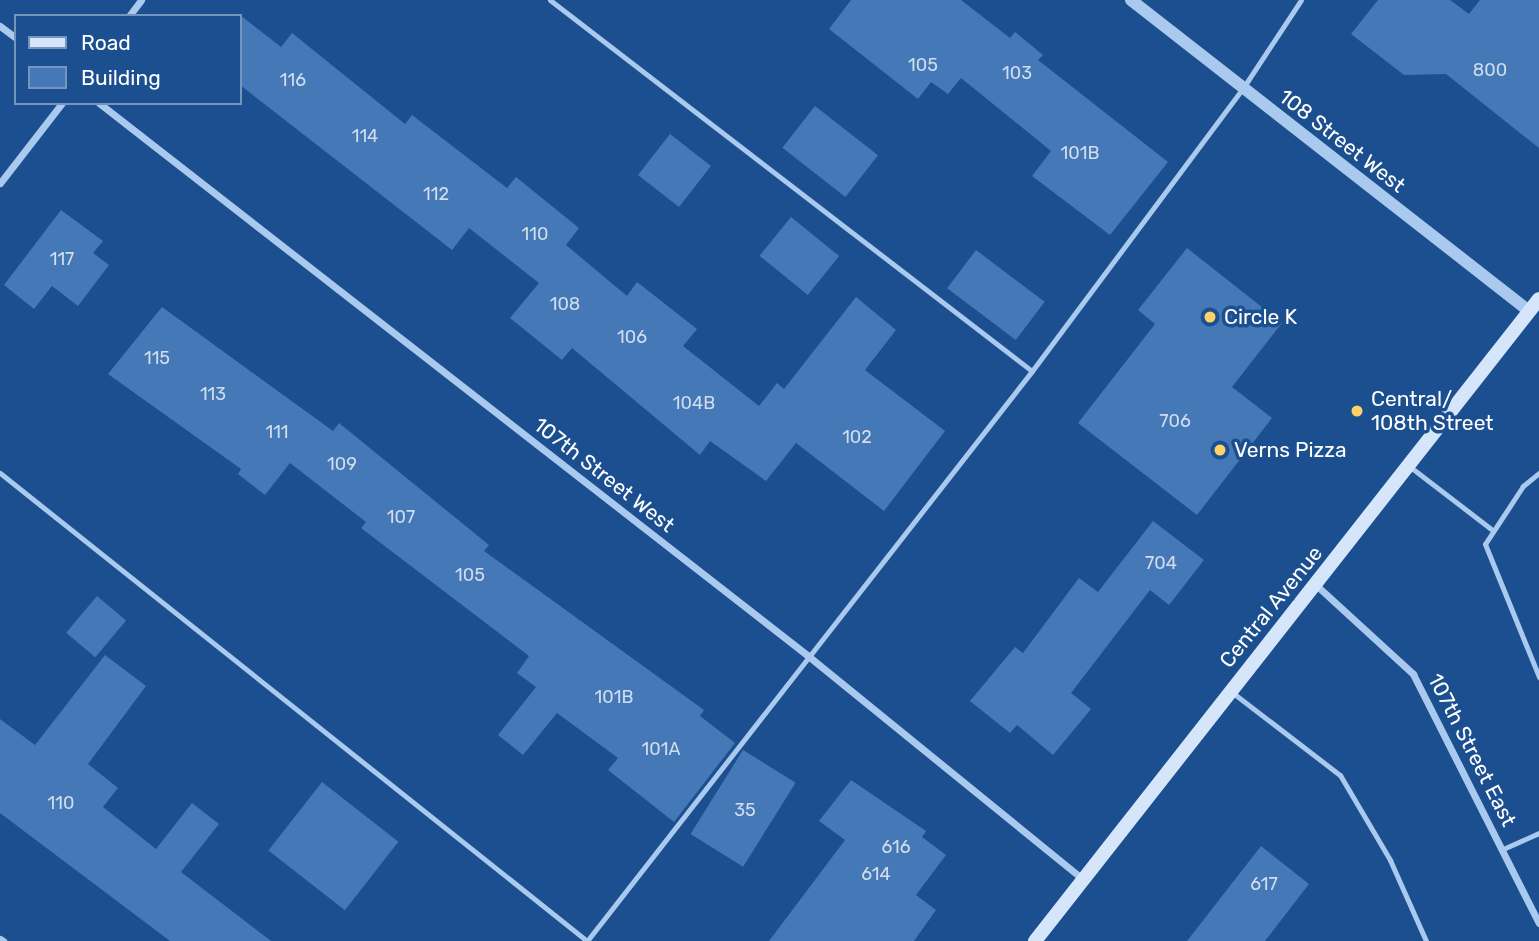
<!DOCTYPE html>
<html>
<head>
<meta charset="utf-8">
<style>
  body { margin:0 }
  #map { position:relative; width:1539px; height:941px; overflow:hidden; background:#1b4f8f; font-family:Rubik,sans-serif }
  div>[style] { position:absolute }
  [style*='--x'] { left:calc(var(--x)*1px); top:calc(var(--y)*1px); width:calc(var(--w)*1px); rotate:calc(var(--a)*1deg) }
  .building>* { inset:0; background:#4478b7; transform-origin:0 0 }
  .service>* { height:5px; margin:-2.5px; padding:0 2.5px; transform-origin:2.5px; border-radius:2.5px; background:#a9c9ee }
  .minor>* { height:7px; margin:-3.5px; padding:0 3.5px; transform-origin:3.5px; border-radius:3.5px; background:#a9c9ee }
  .tertiary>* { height:12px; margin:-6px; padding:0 6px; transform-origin:6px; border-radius:6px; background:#a9c9ee }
  .secondary>* { height:14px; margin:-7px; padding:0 7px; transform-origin:7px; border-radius:7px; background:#d6e6fa }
  .dots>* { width:19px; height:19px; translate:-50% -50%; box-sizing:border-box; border:4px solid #1b4f8f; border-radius:50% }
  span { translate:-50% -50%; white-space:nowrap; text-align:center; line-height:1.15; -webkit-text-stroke:7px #1b4f8f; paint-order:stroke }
  .number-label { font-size:18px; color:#d0dded }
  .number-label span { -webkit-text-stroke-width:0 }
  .street-label { font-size:21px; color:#fff }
  .poi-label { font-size:21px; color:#fff }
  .left { translate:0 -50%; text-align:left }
  .legend { position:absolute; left:14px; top:14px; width:228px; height:91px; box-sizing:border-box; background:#1b4f8f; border:2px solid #7695bc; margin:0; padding:9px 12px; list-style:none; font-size:21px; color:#fff }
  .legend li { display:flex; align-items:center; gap:14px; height:35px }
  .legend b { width:35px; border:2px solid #7695bc }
</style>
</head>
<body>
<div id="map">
  <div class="building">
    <i style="clip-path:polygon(851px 0,961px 0,1010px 38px,1015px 32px,1043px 55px,1038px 60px,1168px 162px,1110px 235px,1032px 176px,1051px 151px,961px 78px,948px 94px,931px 82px,918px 99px,829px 29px)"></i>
    <i style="clip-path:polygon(1378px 0,1450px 0,1469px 14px,1480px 0,1539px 0,1539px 148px,1446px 74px,1404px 75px,1351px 34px)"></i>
    <i style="clip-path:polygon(240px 15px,281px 47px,292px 33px,405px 124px,412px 115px,507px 188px,516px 177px,579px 228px,566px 245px,627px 296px,637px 282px,697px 329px,683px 346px,759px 406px,777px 383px,784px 389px,856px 297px,896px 330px,865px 370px,945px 431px,884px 511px,796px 443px,766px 481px,710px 441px,700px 455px,572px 348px,562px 360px,510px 318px,539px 283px,469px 228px,452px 250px,240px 85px)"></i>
    <i style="left:815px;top:106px;width:80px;height:53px;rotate:38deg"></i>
    <i style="left:670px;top:134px;width:52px;height:52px;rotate:38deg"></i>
    <i style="clip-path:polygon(61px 210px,103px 241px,93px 253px,109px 265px,78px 306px,52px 286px,34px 309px,4px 285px)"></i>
    <i style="left:791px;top:217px;width:62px;height:50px;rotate:39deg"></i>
    <i style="clip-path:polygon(1187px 248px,1282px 323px,1232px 387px,1272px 418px,1197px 515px,1078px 423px,1155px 324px,1138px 310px)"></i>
    <i style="left:976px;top:250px;width:86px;height:48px;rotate:37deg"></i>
    <i style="clip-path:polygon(162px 307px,333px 431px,339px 423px,489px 545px,484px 551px,704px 710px,700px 716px,735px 743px,674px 822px,608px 770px,618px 758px,557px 713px,523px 755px,498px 735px,536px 687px,517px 673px,529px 656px,361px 528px,366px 522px,290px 463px,265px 495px,238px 474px,241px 469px,108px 374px)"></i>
    <i style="clip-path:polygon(1153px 521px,1204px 560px,1169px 605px,1150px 590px,1071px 693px,1091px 709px,1053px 755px,1017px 725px,1010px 733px,970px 701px,1015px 647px,1023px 653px,1079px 578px,1098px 592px)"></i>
    <i style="left:97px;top:596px;width:38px;height:48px;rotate:40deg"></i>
    <i style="clip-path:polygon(105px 655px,146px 686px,88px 764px,118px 788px,103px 807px,156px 849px,192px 803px,219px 824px,181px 872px,271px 941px,170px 941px,0 813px,0 719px,35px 745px)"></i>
    <i style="left:743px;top:750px;width:62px;height:99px;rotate:32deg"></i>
    <i style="clip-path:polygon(851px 780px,926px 831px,922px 837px,946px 855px,916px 895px,936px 910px,914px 941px,769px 941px,845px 840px,819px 821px)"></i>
    <i style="left:322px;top:782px;width:97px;height:87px;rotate:38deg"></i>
    <i style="clip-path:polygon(1261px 846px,1309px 884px,1265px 941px,1187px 941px)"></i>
  </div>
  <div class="service">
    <i style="--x:550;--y:0;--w:608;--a:37.59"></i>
    <i style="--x:1409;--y:466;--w:103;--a:37.5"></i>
    <i style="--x:0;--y:473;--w:751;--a:38.56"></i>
    <i style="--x:1539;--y:473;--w:21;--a:141"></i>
    <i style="--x:1523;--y:486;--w:69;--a:123.2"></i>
    <i style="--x:1485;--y:544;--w:144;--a:67.9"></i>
    <i style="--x:1233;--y:693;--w:135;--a:37.5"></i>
    <i style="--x:1340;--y:775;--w:99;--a:59.5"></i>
    <i style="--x:1390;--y:860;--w:89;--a:66"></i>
    <i style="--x:1503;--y:849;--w:39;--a:-24"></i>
    <i style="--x:587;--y:941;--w:723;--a:-52.02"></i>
    <i style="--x:1032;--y:371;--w:353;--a:-53.3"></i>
    <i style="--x:1243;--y:88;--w:105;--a:-56.6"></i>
  </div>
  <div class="minor">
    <i style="--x:129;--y:16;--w:20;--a:-53"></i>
    <i style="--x:0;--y:26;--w:20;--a:37"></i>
    <i style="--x:99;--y:103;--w:898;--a:37.94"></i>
    <i style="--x:807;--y:655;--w:355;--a:39.1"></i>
    <i style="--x:0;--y:183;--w:101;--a:-52.2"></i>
    <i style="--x:1316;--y:585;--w:132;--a:42.5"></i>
    <i style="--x:1413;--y:674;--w:279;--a:63.2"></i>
    <i style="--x:0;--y:939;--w:4;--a:34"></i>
  </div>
  <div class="tertiary">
    <i style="--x:1131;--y:0;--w:505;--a:38"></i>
  </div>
  <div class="secondary">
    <i style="--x:1035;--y:941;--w:816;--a:-51.87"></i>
  </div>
  <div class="dots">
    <i style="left:1210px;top:317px;background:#ffd166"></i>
    <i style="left:1357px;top:411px;background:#ffd166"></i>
    <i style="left:1220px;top:450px;background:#ffd166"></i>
  </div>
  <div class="number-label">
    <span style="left:923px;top:65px">105</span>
    <span style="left:1490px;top:70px">800</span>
    <span style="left:1017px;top:73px">103</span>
    <span style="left:293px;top:80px">116</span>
    <span style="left:365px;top:136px">114</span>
    <span style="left:1080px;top:153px">101B</span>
    <span style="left:436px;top:194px">112</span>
    <span style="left:535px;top:234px">110</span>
    <span style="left:62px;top:259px">117</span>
    <span style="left:565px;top:304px">108</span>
    <span style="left:632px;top:337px">106</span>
    <span style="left:157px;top:358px">115</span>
    <span style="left:213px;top:394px">113</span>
    <span style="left:694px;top:403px">104B</span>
    <span style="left:1175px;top:421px">706</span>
    <span style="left:277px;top:432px">111</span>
    <span style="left:857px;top:437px">102</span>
    <span style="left:342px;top:464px">109</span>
    <span style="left:401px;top:517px">107</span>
    <span style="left:1161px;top:563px">704</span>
    <span style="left:470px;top:575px">105</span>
    <span style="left:614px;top:697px">101B</span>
    <span style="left:661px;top:749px">101A</span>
    <span style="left:61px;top:803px">110</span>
    <span style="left:745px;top:810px">35</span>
    <span style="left:896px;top:847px">616</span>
    <span style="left:876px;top:874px">614</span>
    <span style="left:1264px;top:884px">617</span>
  </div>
  <div class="street-label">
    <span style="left:1342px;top:141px;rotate:38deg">108 Street West</span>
    <span style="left:604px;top:475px;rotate:38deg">107th Street West</span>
    <span style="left:1271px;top:607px;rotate:-51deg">Central Avenue</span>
    <span style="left:1472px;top:750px;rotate:63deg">107th Street East</span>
  </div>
  <div class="poi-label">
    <span class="left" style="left:1224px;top:317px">Circle K</span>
    <span class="left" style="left:1371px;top:411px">Central/<br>108th Street</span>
    <span class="left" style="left:1234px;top:450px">Verns Pizza</span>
  </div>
  <ul class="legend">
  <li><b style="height:9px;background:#d6e6fa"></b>Road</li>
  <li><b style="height:19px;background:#4478b7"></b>Building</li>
  </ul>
</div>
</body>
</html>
